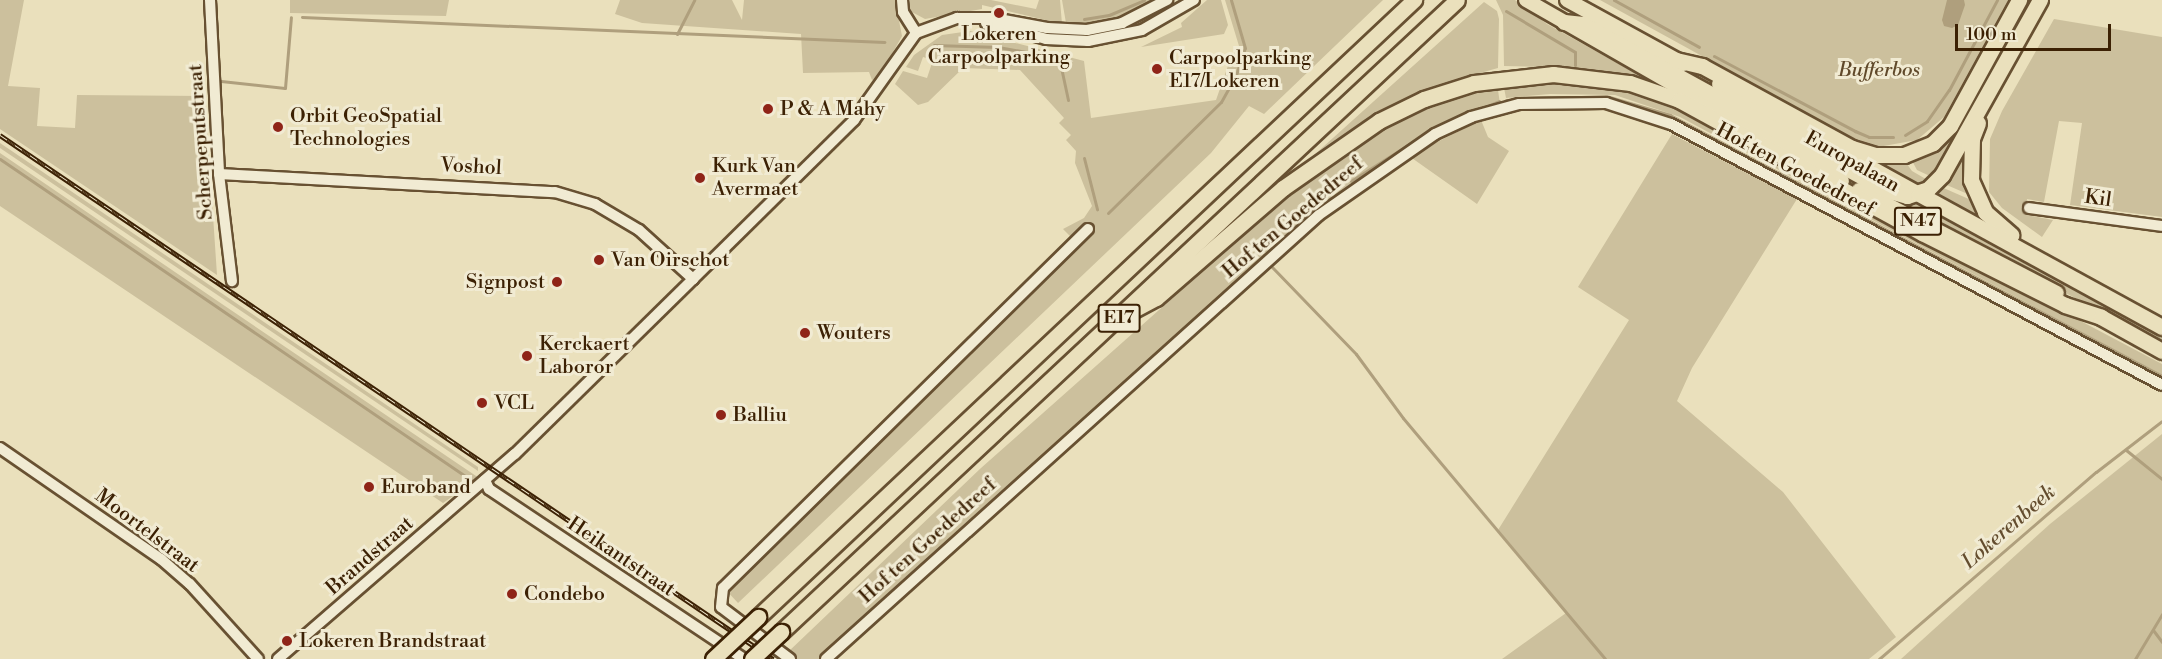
<!DOCTYPE html>
<html>
<head>
<meta charset="utf-8">
<style>
  body { margin:0 }
  #map { position:relative; width:2162px; height:659px; overflow:hidden; background:#eae0bc; font-family:"Libre Bodoni",serif }
  div>[style] { position:absolute }
  [style*='--x'] { left:calc(var(--x)*1px); top:calc(var(--y)*1px); width:calc(var(--w)*1px); rotate:calc(var(--a)*1deg) }
  .green>* { inset:0; background:#ccc09d }
  .water>* { inset:0; background:#af9f7d }
  .stream>* { height:3px; margin:-1.5px; padding:0 1.5px; transform-origin:1.5px; border-radius:1.5px; background:#af9f7d }
  .roads { filter:drop-shadow(2px 0 #685132) drop-shadow(-2px 0 #685132) drop-shadow(0 2px #685132) drop-shadow(0 -2px #685132) }
  .minor>* { height:10px; margin:-5px; padding:0 5px; transform-origin:5px; border-radius:5px; background:#f1ebd3 }
  .major>* { height:14px; margin:-7px; padding:0 7px; transform-origin:7px; border-radius:7px; background:#eae0bc }
  .highway>* { height:15px; margin:-7.5px; padding:0 7.5px; transform-origin:7.5px; border-radius:7.5px; background:#eae0bc }
  .rail>* { height:5px; margin-top:-2.5px; transform-origin:0; background:repeating-linear-gradient(90deg,#f1ebd3 0 9px,#3c2104 0 18px); box-sizing:border-box; border-block:2px solid #3c2104 }
  .bridges { filter:drop-shadow(2px 0 #3c2104) drop-shadow(-2px 0 #3c2104) drop-shadow(0 2px #3c2104) drop-shadow(0 -2px #3c2104) }
  .highway-bridge>* { height:15px; margin:-7.5px; padding:0 7.5px; transform-origin:7.5px; border-radius:7.5px; background:#eae0bc }
  .dots>* { width:16px; height:16px; translate:-50% -50%; box-sizing:border-box; border:3px solid #f1ebd3; border-radius:50% }
  span { translate:-50% -50%; white-space:nowrap; text-align:center; line-height:1.15; -webkit-text-stroke:6px #f1ebd3; paint-order:stroke }
  .shield-label span { padding:2px 4px; background:#f1ebd3; border:2px solid; border-radius:4px; -webkit-text-stroke-width:0 }
  .shield-label { font-size:18px; color:#3c2104; font-weight:700 }
  .poi-label { font-size:20px; color:#3c2104 }
  .left { translate:0 -50%; text-align:left }
  .right { translate:-100% -50%; text-align:right }
  .park-label { font-size:20px; color:#60492a; font-style:italic }
  .street-label { font-size:20px; color:#3c2104 }
  .water-label { font-size:21px; color:#644d2e; font-style:italic }
  .scale { position:absolute; left:1955px; top:24px; width:156px; height:27px; box-sizing:border-box; border:3px solid #3c2104; border-top:0; padding-left:8px; font-size:18px; line-height:21px; white-space:nowrap; color:#3c2104; -webkit-text-stroke:4px #f1ebd3; paint-order:stroke }
</style>
</head>
<body>
<div id="map">
  <div class="green">
    <i style="clip-path:polygon(0 0,24px 0,8px 86px,40px 88px,37px 126px,75px 128px,77px 95px,205px 96px,217px 275px,0 129px)"></i>
    <i style="clip-path:polygon(290px 0,449px 0,446px 16px,290px 13px)"></i>
    <i style="clip-path:polygon(620px 0,732px 0,742px 20px,744px 0,895px 0,902px 36px,879px 77px,872px 80px,869px 72px,803px 73px,801px 34px,642px 23px,615px 14px)"></i>
    <i style="clip-path:polygon(907px 0,991px 0,1036px 9px,1039px 0,1060px 0,1062px 24px,982px 5px,982px 9px,925px 19px,910px 11px)"></i>
    <i style="clip-path:polygon(1062px 0,1160px 0,1110px 22px,1075px 27px,1066px 23px)"></i>
    <i style="clip-path:polygon(1207px 0,1221px 0,1228px 25px,1224px 34px,1141px 47px,1182px 27px,1181px 23px)"></i>
    <i style="clip-path:polygon(1225px 0,1383px 0,1264px 114px,1249px 106px,1211px 153px,738px 603px,725px 589px,1093px 228px,1090px 225px,1074px 240px,1063px 229px,1084px 218px,1092px 206px,1075px 163px,1076px 151px,1066px 140px,1071px 135px,1059px 123px,1064px 118px,1020px 70px,963px 68px,928px 102px,918px 105px,895px 84px,903px 71px,927px 78px,933px 60px,923px 57px,918px 71px,906px 67px,914px 55px,942px 35px,970px 31px,1084px 61px,1091px 118px,1216px 100px,1230px 60px,1239px 46px)"></i>
    <i style="clip-path:polygon(1496px 0,1515px 0,1547px 24px,1662px 88px,1576px 68px,1504px 66px,1503px 15px)"></i>
    <i style="clip-path:polygon(1600px 0,2008px 0,1944px 117px,1917px 140px,1878px 147px,1832px 130px,1833px 128px)"></i>
    <i style="clip-path:polygon(2025px 0,2032px 0,1934px 178px,1917px 170px,1911px 159px,1930px 150px)"></i>
    <i style="clip-path:polygon(1484px 2px,1497px 11px,1499px 19px,1498px 68px,1455px 80px,1368px 120px,1313px 156px)"></i>
    <i style="clip-path:polygon(2054px 19px,2162px 37px,2162px 217px,2070px 205px,2082px 123px,2059px 121px,2044px 202px,2027px 199px,2026px 215px,2053px 220px,2042px 237px,2002px 208px,1989px 192px,1990px 139px,2002px 111px)"></i>
    <i style="clip-path:polygon(1544px 83px,1624px 90px,1684px 111px,2162px 364px,2162px 375px,1680px 117px,1615px 95px,1550px 94px,1506px 98px,1504px 88px,1512px 85px)"></i>
    <i style="clip-path:polygon(1488px 88px,1498px 90px,1500px 104px,1428px 133px,1337px 195px,822px 659px,795px 659px,787px 653px,981px 468px,1284px 199px,1325px 166px,1391px 124px,1440px 102px)"></i>
    <i style="clip-path:polygon(1481px 120px,1488px 137px,1509px 151px,1477px 204px,1409px 156px)"></i>
    <i style="clip-path:polygon(1672px 134px,1797px 199px,1692px 368px,1677px 401px,1783px 492px,1896px 637px,1869px 659px,1502px 659px,1566px 613px,1498px 530px,1629px 320px,1578px 287px)"></i>
    <i style="clip-path:polygon(0 143px,478px 467px,478px 471px,0 148px)"></i>
    <i style="clip-path:polygon(1964px 147px,1963px 166px,1970px 195px,1942px 183px)"></i>
    <i style="clip-path:polygon(0 153px,222px 304px,479px 478px,443px 503px,0 206px)"></i>
    <i style="clip-path:polygon(1904px 160px,1912px 171px,1931px 182px,1921px 187px,1875px 162px)"></i>
    <i style="clip-path:polygon(1939px 186px,1971px 200px,1987px 223px,1933px 193px)"></i>
    <i style="clip-path:polygon(1888px 199px,1917px 199px,2162px 334px,2162px 344px)"></i>
    <i style="clip-path:polygon(2162px 434px,2162px 659px,1901px 659px,2050px 524px)"></i>
  </div>
  <div class="water">
    <i style="clip-path:polygon(1947px 0,1964px 0,1965px 5px,1958px 25px,1952px 28px,1944px 26px,1942px 20px)"></i>
  </div>
  <div class="stream">
    <i style="--x:1614;--y:0;--w:97;--a:28.9"></i>
    <i style="--x:1506;--y:11;--w:80;--a:30.7"></i>
    <i style="--x:1575;--y:52;--w:13;--a:90"></i>
    <i style="--x:302;--y:17;--w:583;--a:2.46"></i>
    <i style="--x:1084;--y:19;--w:25;--a:-9"></i>
    <i style="--x:1109;--y:15;--w:38;--a:-23"></i>
    <i style="--x:677;--y:34;--w:38;--a:-63"></i>
    <i style="--x:934;--y:45;--w:64;--a:1.8"></i>
    <i style="--x:998;--y:47;--w:62;--a:10.2"></i>
    <i style="--x:1059;--y:58;--w:43;--a:77.9"></i>
    <i style="--x:1714;--y:56;--w:160;--a:28"></i>
    <i style="--x:1855;--y:131;--w:15;--a:23"></i>
    <i style="--x:1869;--y:137;--w:24;--a:0"></i>
    <i style="--x:221;--y:81;--w:64;--a:6.2"></i>
    <i style="--x:285;--y:88;--w:71;--a:-85.2"></i>
    <i style="--x:1506;--y:100;--w:100;--a:-2.3"></i>
    <i style="--x:1606;--y:96;--w:67;--a:16.5"></i>
    <i style="--x:1670;--y:115;--w:557;--a:27.95"></i>
    <i style="--x:1439;--y:126;--w:65;--a:-22.6"></i>
    <i style="--x:1905;--y:135;--w:26;--a:-32"></i>
    <i style="--x:1927;--y:121;--w:38;--a:-55"></i>
    <i style="--x:1949;--y:90;--w:102;--a:-61.9"></i>
    <i style="--x:1084;--y:158;--w:53;--a:75.7"></i>
    <i style="--x:0;--y:159;--w:570;--a:34.28"></i>
    <i style="--x:1351;--y:181;--w:97;--a:-32.4"></i>
    <i style="--x:1108;--y:213;--w:158;--a:-44.5"></i>
    <i style="--x:1221;--y:102;--w:31;--a:-61"></i>
    <i style="--x:1236;--y:75;--w:28;--a:-72"></i>
    <i style="--x:1245;--y:48;--w:50;--a:-106.3"></i>
    <i style="--x:1272;--y:267;--w:121;--a:46"></i>
    <i style="--x:1356;--y:354;--w:79;--a:53.7"></i>
    <i style="--x:1403;--y:418;--w:314;--a:50"></i>
    <i style="--x:2126;--y:450;--w:46;--a:38.9"></i>
    <i style="--x:2153;--y:630;--w:15;--a:53"></i>
    <i style="--x:1879;--y:659;--w:286;--a:-40.8"></i>
    <i style="--x:2096;--y:472;--w:83;--a:-37.7"></i>
    <i style="--x:2135;--y:659;--w:52;--a:-59"></i>
  </div>
  <div class="roads">
    <div class="minor">
      <i style="--x:210;--y:0;--w:174;--a:87"></i>
      <i style="--x:219;--y:174;--w:108;--a:83.1"></i>
      <i style="--x:902;--y:0;--w:12;--a:85"></i>
      <i style="--x:903;--y:12;--w:25;--a:58"></i>
      <i style="--x:986;--y:23;--w:62;--a:14.9"></i>
      <i style="--x:1046;--y:39;--w:42;--a:2.7"></i>
      <i style="--x:1088;--y:41;--w:55;--a:-11.5"></i>
      <i style="--x:1142;--y:30;--w:60;--a:-30"></i>
      <i style="--x:219;--y:174;--w:336;--a:3.1"></i>
      <i style="--x:555;--y:192;--w:42;--a:16.7"></i>
      <i style="--x:595;--y:204;--w:51;--a:30.6"></i>
      <i style="--x:639;--y:230;--w:73;--a:42.2"></i>
      <i style="--x:2029;--y:208;--w:134;--a:7.7"></i>
      <i style="--x:0;--y:448;--w:196;--a:34.6"></i>
      <i style="--x:161;--y:559;--w:38;--a:41"></i>
      <i style="--x:190;--y:584;--w:101;--a:47.8"></i>
      <i style="--x:485;--y:480;--w:10;--a:66"></i>
      <i style="--x:489;--y:489;--w:306;--a:33.7"></i>
      <i style="--x:278;--y:659;--w:313;--a:-40.9"></i>
      <i style="--x:515;--y:454;--w:250;--a:-44.5"></i>
      <i style="--x:693;--y:279;--w:226;--a:-44.6"></i>
      <i style="--x:854;--y:120;--w:107;--a:-54.5"></i>
      <i style="--x:916;--y:33;--w:44;--a:-20.1"></i>
      <i style="--x:957;--y:18;--w:36;--a:0"></i>
      <i style="--x:993;--y:18;--w:55;--a:10.5"></i>
      <i style="--x:1047;--y:28;--w:40;--a:2.9"></i>
      <i style="--x:1087;--y:30;--w:36;--a:-11"></i>
      <i style="--x:1122;--y:23;--w:51;--a:-27.1"></i>
      <i style="--x:790;--y:659;--w:86;--a:-143"></i>
      <i style="--x:721;--y:607;--w:19;--a:-84"></i>
      <i style="--x:723;--y:588;--w:512;--a:-44.53"></i>
      <i style="--x:826;--y:659;--w:663;--a:-42.01"></i>
      <i style="--x:1319;--y:215;--w:141;--a:-34.9"></i>
      <i style="--x:1435;--y:134;--w:40;--a:-25"></i>
      <i style="--x:1471;--y:117;--w:50;--a:-15.2"></i>
      <i style="--x:1519;--y:104;--w:87;--a:-0.7"></i>
      <i style="--x:1606;--y:103;--w:68;--a:17.9"></i>
      <i style="--x:1671;--y:124;--w:556;--a:27.99"></i>
    </div>
    <div class="major">
      <i style="--x:1526;--y:0;--w:364;--a:29.8"></i>
      <i style="--x:1567;--y:0;--w:133;--a:28.7"></i>
      <i style="--x:1719;--y:84;--w:228;--a:28.8"></i>
      <i style="--x:1859;--y:190;--w:223;--a:27.5"></i>
    </div>
    <div class="highway">
      <i style="--x:1564;--y:22;--w:19;--a:6"></i>
      <i style="--x:1583;--y:24;--w:345;--a:28.7"></i>
      <i style="--x:1886;--y:190;--w:22;--a:16"></i>
      <i style="--x:1907;--y:196;--w:22;--a:-18"></i>
      <i style="--x:1928;--y:189;--w:20;--a:-45"></i>
      <i style="--x:1942;--y:175;--w:201;--a:-60.8"></i>
      <i style="--x:1676;--y:60;--w:27;--a:13"></i>
      <i style="--x:1702;--y:66;--w:171;--a:28.7"></i>
      <i style="--x:1852;--y:148;--w:24;--a:17"></i>
      <i style="--x:1875;--y:155;--w:29;--a:0"></i>
      <i style="--x:1904;--y:155;--w:31;--a:-22"></i>
      <i style="--x:1933;--y:143;--w:24;--a:-45"></i>
      <i style="--x:1950;--y:126;--w:144;--a:-61.3"></i>
      <i style="--x:1978;--y:123;--w:17;--a:111"></i>
      <i style="--x:1972;--y:139;--w:41;--a:91.4"></i>
      <i style="--x:1971;--y:180;--w:35;--a:66"></i>
      <i style="--x:1985;--y:212;--w:35;--a:41"></i>
      <i style="--x:1919;--y:194;--w:277;--a:28.7"></i>
      <i style="--x:1118;--y:318;--w:43;--a:-27.8"></i>
      <i style="--x:1156;--y:298;--w:168;--a:-40.9"></i>
      <i style="--x:1283;--y:188;--w:117;--a:-34.9"></i>
      <i style="--x:1379;--y:121;--w:50;--a:-26.1"></i>
      <i style="--x:1424;--y:99;--w:52;--a:-17.7"></i>
      <i style="--x:1474;--y:83;--w:80;--a:-6.5"></i>
      <i style="--x:1553;--y:74;--w:78;--a:6.7"></i>
      <i style="--x:1630;--y:83;--w:52;--a:19.1"></i>
      <i style="--x:1679;--y:100;--w:277;--a:28.7"></i>
      <i style="--x:1922;--y:233;--w:160;--a:26.7"></i>
      <i style="--x:2065;--y:305;--w:38;--a:18"></i>
      <i style="--x:2101;--y:317;--w:70;--a:29.1"></i>
      <i style="--x:758;--y:617;--w:901;--a:-43.25"></i>
      <i style="--x:781;--y:632;--w:925;--a:-43.07"></i>
    </div>
  </div>
  <div class="rail">
    <i style="--x:0;--y:135;--w:934;--a:34.13"></i>
  </div>
  <div class="bridges">
    <div class="highway-bridge">
      <i style="--x:713;--y:659;--w:62;--a:-43"></i>
      <i style="--x:752;--y:659;--w:40;--a:-43"></i>
    </div>
  </div>
  <div class="dots">
    <i style="left:999px;top:13px;background:#8f2418"></i>
    <i style="left:1157px;top:69px;background:#8f2418"></i>
    <i style="left:768px;top:109px;background:#8f2418"></i>
    <i style="left:278px;top:127px;background:#8f2418"></i>
    <i style="left:700px;top:178px;background:#8f2418"></i>
    <i style="left:599px;top:260px;background:#8f2418"></i>
    <i style="left:557px;top:282px;background:#8f2418"></i>
    <i style="left:805px;top:333px;background:#8f2418"></i>
    <i style="left:527px;top:356px;background:#8f2418"></i>
    <i style="left:482px;top:403px;background:#8f2418"></i>
    <i style="left:721px;top:415px;background:#8f2418"></i>
    <i style="left:369px;top:487px;background:#8f2418"></i>
    <i style="left:512px;top:594px;background:#8f2418"></i>
    <i style="left:287px;top:641px;background:#8f2418"></i>
  </div>
  <div class="shield-label">
    <span style="left:1918px;top:221px">N47</span>
    <span style="left:1119px;top:318px">E17</span>
  </div>
  <div class="poi-label">
    <span style="left:999px;top:46px">Lokeren<br>Carpoolparking</span>
    <span class="left" style="left:1169px;top:70px">Carpoolparking<br>E17/Lokeren</span>
    <span class="left" style="left:780px;top:109px">P &amp; A Mahy</span>
    <span class="left" style="left:290px;top:128px">Orbit GeoSpatial<br>Technologies</span>
    <span class="left" style="left:712px;top:178px">Kurk Van<br>Avermaet</span>
    <span class="left" style="left:611px;top:260px">Van Oirschot</span>
    <span class="right" style="left:545px;top:282px">Signpost</span>
    <span class="left" style="left:817px;top:333px">Wouters</span>
    <span class="left" style="left:539px;top:356px">Kerckaert<br>Laboror</span>
    <span class="left" style="left:494px;top:403px">VCL</span>
    <span class="left" style="left:733px;top:415px">Balliu</span>
    <span class="left" style="left:381px;top:487px">Euroband</span>
    <span class="left" style="left:524px;top:594px">Condebo</span>
    <span class="left" style="left:299px;top:641px">Lokeren Brandstraat</span>
  </div>
  <div class="park-label">
    <span style="left:1879px;top:70px">Bufferbos</span>
  </div>
  <div class="street-label">
    <span style="left:201px;top:142px;rotate:-94deg">Scherpeputstraat</span>
    <span style="left:1852px;top:162px;rotate:29deg">Europalaan</span>
    <span style="left:471px;top:167px;rotate:3deg">Voshol</span>
    <span style="left:1795px;top:170px;rotate:28deg">Hof ten Goededreef</span>
    <span style="left:2098px;top:199px;rotate:8deg">Kil</span>
    <span style="left:1293px;top:218px;rotate:-40deg">Hof ten Goededreef</span>
    <span style="left:147px;top:531px;rotate:37deg">Moortelstraat</span>
    <span style="left:928px;top:541px;rotate:-42deg">Hof ten Goededreef</span>
    <span style="left:370px;top:556px;rotate:-41deg">Brandstraat</span>
    <span style="left:621px;top:557px;rotate:34deg">Heikantstraat</span>
  </div>
  <div class="water-label">
    <span style="left:2009px;top:527px;rotate:-41deg">Lokerenbeek</span>
  </div>
  <div class="scale">100 m</div>
</div>
</body>
</html>
